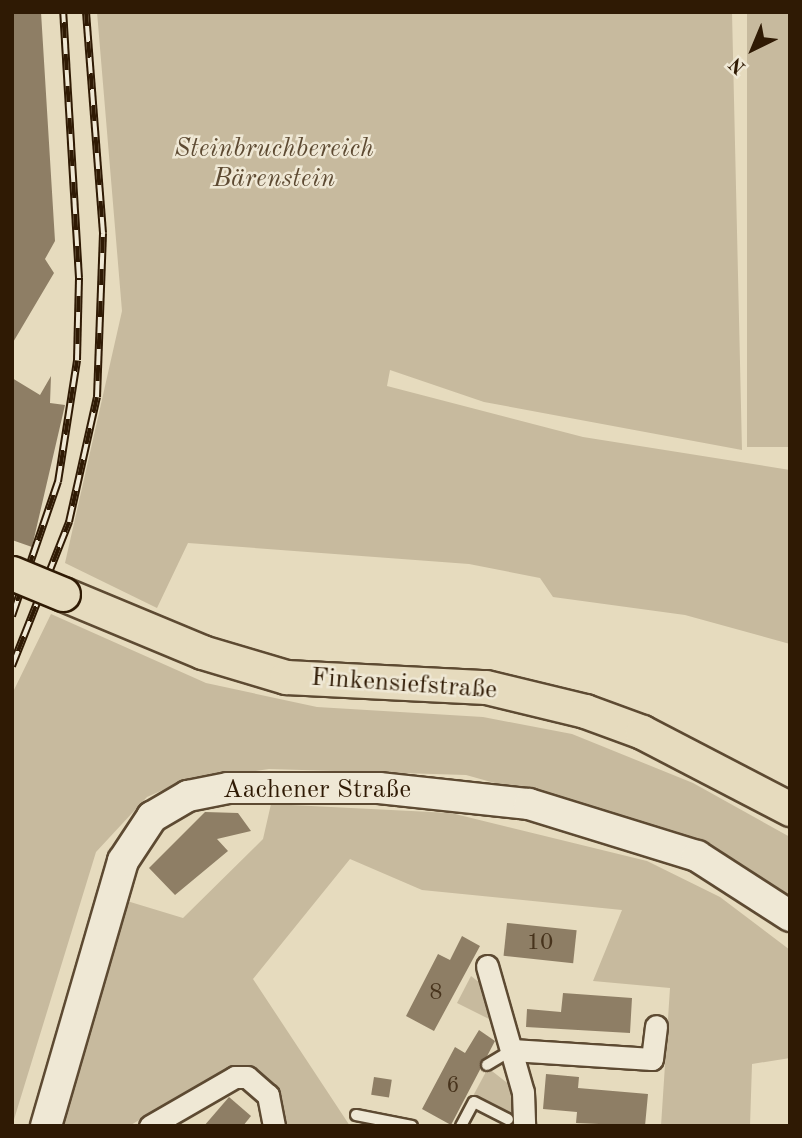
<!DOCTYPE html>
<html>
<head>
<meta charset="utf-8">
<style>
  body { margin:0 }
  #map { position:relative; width:802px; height:1138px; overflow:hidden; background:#e6dbbe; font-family:"Old Standard TT",serif }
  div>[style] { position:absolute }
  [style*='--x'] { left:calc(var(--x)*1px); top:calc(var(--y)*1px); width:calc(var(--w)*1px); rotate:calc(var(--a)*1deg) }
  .green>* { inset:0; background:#c7ba9e; transform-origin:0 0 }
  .building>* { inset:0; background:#8e7e65; transform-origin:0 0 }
  .roads { filter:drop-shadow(2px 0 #5d4a32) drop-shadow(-2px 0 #5d4a32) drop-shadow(0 2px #5d4a32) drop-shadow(0 -2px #5d4a32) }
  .lane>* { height:10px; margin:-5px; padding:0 5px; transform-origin:5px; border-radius:5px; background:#efe8d5 }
  .street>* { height:21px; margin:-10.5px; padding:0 10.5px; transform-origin:10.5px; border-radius:10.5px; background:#efe8d5 }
  .secondary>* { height:30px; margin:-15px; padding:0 15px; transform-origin:15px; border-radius:15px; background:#efe8d5 }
  .primary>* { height:33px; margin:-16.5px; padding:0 16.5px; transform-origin:16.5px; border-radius:16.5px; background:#e6dbbe }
  .rail>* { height:8px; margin-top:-4px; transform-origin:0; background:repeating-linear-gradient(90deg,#efe8d5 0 16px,#2f1a04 0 32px); box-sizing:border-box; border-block:2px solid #2f1a04 }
  .bridges { filter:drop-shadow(2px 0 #2f1a04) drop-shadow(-2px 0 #2f1a04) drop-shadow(0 2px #2f1a04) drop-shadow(0 -2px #2f1a04) }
  .primary-bridge>* { height:33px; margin:-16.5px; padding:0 16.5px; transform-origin:16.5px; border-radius:16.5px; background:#e6dbbe }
  span { translate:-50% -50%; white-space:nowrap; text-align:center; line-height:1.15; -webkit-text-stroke:5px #efe8d5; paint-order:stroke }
  .number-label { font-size:23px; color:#47331c }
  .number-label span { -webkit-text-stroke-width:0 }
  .park-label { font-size:26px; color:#5d4a32; font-style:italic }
  .street-label { font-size:26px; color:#2f1a04 }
  .frame { position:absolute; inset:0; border:14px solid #2f1a04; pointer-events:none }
  .north { position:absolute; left:718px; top:14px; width:70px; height:70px; -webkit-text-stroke:5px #efe8d5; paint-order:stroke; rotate:223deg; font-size:19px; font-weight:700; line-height:28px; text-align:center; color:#2f1a04 }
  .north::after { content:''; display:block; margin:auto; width:24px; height:32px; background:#2f1a04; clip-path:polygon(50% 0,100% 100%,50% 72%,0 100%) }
</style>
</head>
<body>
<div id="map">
  <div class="green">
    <i style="clip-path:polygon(97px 12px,732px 12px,742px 450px,484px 402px,390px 370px,387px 386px,583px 437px,790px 470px,790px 644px,685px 615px,553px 597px,540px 578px,469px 564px,188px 543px,157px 608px,65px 563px,122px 311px)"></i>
    <i style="left:747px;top:12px;width:43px;height:435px"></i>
    <i style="clip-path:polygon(51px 614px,206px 683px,317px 707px,483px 717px,572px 734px,693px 783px,790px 837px,790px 903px,742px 870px,663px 830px,466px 775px,269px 769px,181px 782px,147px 797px,96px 852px,12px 1126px,12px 694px)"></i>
    <i style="clip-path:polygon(271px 804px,451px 813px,647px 861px,720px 897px,790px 950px,790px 1058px,752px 1064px,750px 1126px,661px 1126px,670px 988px,593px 981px,622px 910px,422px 890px,350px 859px,253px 979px,350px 1126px,284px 1126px,275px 1093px,249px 1067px,231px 1067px,129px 1126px,59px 1126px,127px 901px,183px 918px,263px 839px)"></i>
    <i style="clip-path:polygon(471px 976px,484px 986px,497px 1023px,457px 1003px)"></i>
    <i style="clip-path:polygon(488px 1068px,515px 1089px,517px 1119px,473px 1096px)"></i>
  </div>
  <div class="building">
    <i style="clip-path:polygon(12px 12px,41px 12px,55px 241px,45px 259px,54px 273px,12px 344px)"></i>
    <i style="clip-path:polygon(51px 376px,50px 403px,65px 405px,32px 547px,12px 540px,12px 378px,40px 395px)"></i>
    <i style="clip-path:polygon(205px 812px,238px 813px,251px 831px,217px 839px,228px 851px,175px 895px,149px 868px)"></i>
    <i style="left:507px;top:923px;width:70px;height:33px;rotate:6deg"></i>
    <i style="clip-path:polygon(462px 936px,480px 946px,434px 1031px,406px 1016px,438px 954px,450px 960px)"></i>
    <i style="clip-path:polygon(563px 993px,632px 998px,630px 1033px,526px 1027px,527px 1009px,561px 1012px)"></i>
    <i style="clip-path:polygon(479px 1030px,495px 1041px,451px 1125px,422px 1109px,455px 1047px,465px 1053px)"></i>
    <i style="clip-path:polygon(546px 1074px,579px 1077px,578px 1088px,648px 1094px,645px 1126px,576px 1123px,577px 1112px,543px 1109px)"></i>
    <i style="left:374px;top:1077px;width:18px;height:18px;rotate:9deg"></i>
    <i style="clip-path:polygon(229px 1097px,251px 1116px,243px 1126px,204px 1126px)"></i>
  </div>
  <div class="roads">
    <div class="lane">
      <i style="--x:487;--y:1065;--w:29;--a:-31"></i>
      <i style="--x:356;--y:1115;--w:57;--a:11.1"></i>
      <i style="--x:461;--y:1126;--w:27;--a:-62"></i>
      <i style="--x:474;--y:1102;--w:38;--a:27"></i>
    </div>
    <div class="street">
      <i style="--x:487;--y:966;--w:131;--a:74.1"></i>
      <i style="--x:523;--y:1092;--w:34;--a:88"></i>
      <i style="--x:512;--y:1050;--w:140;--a:3.7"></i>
      <i style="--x:652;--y:1059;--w:33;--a:-83"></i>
      <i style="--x:150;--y:1126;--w:98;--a:-30"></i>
      <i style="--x:235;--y:1077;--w:12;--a:0"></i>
      <i style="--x:247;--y:1077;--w:28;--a:41"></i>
      <i style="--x:268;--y:1095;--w:32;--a:79"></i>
    </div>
    <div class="secondary">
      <i style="--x:46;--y:1126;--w:276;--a:-73.8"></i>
      <i style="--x:123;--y:861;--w:53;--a:-56.6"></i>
      <i style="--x:152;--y:817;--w:42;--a:-30.3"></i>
      <i style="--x:188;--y:796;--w:41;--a:-11.3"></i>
      <i style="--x:228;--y:788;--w:151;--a:0"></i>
      <i style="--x:379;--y:788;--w:151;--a:6.1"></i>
      <i style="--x:529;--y:804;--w:176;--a:17.2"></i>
      <i style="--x:697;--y:856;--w:111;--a:32.8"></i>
    </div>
    <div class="primary">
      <i style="--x:63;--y:594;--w:151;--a:22.6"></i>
      <i style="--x:202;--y:652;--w:88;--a:16.6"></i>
      <i style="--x:286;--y:677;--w:200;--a:2.9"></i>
      <i style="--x:486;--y:687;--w:102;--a:13.6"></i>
      <i style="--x:585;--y:711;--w:61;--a:20.2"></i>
      <i style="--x:642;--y:732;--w:167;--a:27.5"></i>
    </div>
  </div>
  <div class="rail">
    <i style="--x:12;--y:616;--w:142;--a:-71.1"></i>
    <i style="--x:58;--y:482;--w:123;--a:-81.1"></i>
    <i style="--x:77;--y:360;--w:82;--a:-88.6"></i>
    <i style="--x:79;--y:278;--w:266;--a:-93.4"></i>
    <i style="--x:12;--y:666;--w:155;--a:-68.4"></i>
    <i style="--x:69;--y:522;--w:128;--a:-77.4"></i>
    <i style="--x:97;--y:397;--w:164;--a:-87.9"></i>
    <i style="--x:103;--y:233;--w:222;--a:-94.4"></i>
  </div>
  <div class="bridges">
    <div class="primary-bridge">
      <i style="--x:12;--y:573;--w:55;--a:22.4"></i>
    </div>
  </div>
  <div class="number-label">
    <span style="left:540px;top:943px">10</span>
    <span style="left:436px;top:993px">8</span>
    <span style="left:453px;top:1086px">6</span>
  </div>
  <div class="park-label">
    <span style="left:274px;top:165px">Steinbruchbereich<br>Bärenstein</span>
  </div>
  <div class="street-label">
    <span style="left:404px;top:685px;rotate:4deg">Finkensiefstraße</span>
    <span style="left:317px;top:791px">Aachener Straße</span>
  </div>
  <div class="frame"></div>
  <div class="north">N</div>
</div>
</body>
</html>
